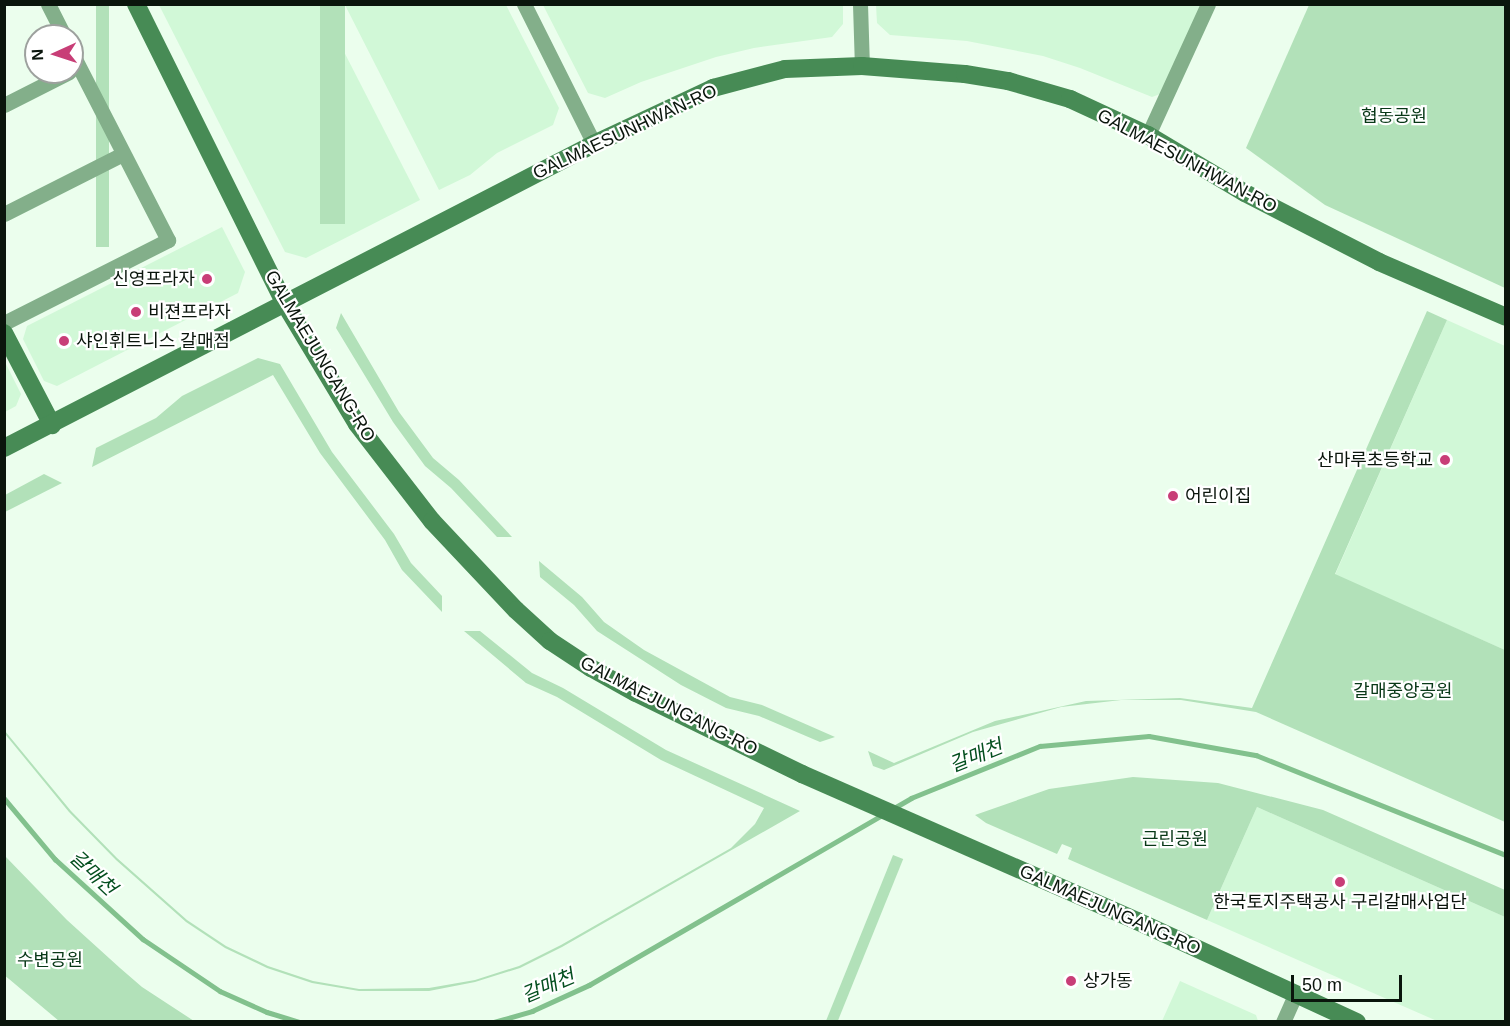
<!DOCTYPE html>
<html>
<head>
<meta charset="utf-8">
<style>
  body { margin:0 }
  #map { position:relative; width:1510px; height:1026px; overflow:hidden; background:#ebfeed; font-family:Arial,"Noto Sans KR",sans-serif }
  div>[style] { position:absolute }
  [style*='--x'] { left:calc(var(--x)*1px); top:calc(var(--y)*1px); width:calc(var(--w)*1px); rotate:calc(var(--a)*1deg) }
  .built>* { inset:0; background:#d1f8d7 }
  .green>* { inset:0; background:#b2e1b9; transform-origin:0 0 }
  .stream>* { height:4.5px; margin:-2.25px; padding:0 2.25px; transform-origin:2.25px; border-radius:2.25px; background:#82c18d }
  .street>* { height:15px; margin:-7.5px; padding:0 7.5px; transform-origin:7.5px; border-radius:7.5px; background:#83af8a }
  .secondary>* { height:18px; margin:-9px; padding:0 9px; transform-origin:9px; border-radius:9px; background:#478b55 }
  .dots>* { width:16px; height:16px; translate:-50% -50%; box-sizing:border-box; border:3px solid #fff; border-radius:50% }
  span { translate:-50% -50%; white-space:nowrap; text-align:center; line-height:1.15; -webkit-text-stroke:4.5px #fff; paint-order:stroke }
  .park-label { font-size:18px; color:#083817 }
  .street-label { font-size:18px; color:#0a150c }
  .poi-label { font-size:18px; color:#0a150c }
  .right { translate:-100% -50%; text-align:right }
  .left { translate:0 -50%; text-align:left }
  .water-label { font-size:20px; color:#044f1f; font-style:italic }
  .frame { position:absolute; inset:0; border:6px solid #0a150c; pointer-events:none }
  .north { position:absolute; left:24px; top:24px; width:60px; height:60px; box-sizing:border-box; background:#fff; border:2px solid #9da19e; border-radius:50%; rotate:267deg; font-size:16px; font-weight:700; line-height:24px; text-align:center; color:#0a150c }
  .north::after { content:''; display:block; margin:auto; width:21px; height:27px; background:#c83e77; clip-path:polygon(50% 0,100% 100%,50% 72%,0 100%) }
  .scale { position:absolute; left:1291px; top:975px; width:111px; height:27px; box-sizing:border-box; border:3px solid #0a150c; border-top:0; padding-left:8px; font-size:18px; line-height:21px; white-space:nowrap; color:#0a150c; -webkit-text-stroke:4px #fff; paint-order:stroke }
</style>
</head>
<body>
<div id="map">
  <div class="built">
    <i style="clip-path:polygon(159px 5px,320px 5px,420px 200px,306px 258px,285px 252px)"></i>
    <i style="clip-path:polygon(345px 5px,506px 5px,559px 108px,553px 125px,497px 153px,470px 175px,439px 190px)"></i>
    <i style="clip-path:polygon(543px 5px,843px 5px,843px 24px,832px 37px,754px 48px,716px 57px,641px 82px,605px 98px,588px 93px)"></i>
    <i style="clip-path:polygon(876px 5px,1201px 5px,1163px 93px,1152px 97px,1080px 68px,1043px 56px,967px 41px,890px 35px,877px 23px)"></i>
    <i style="clip-path:polygon(222px 227px,245px 272px,238px 293px,57px 386px,44px 381px,23px 339px,27px 326px)"></i>
    <i style="clip-path:polygon(1447px 320px,1505px 346px,1505px 650px,1335px 575px)"></i>
    <i style="clip-path:polygon(5px 362px,21px 394px,16px 406px,5px 412px)"></i>
    <i style="clip-path:polygon(1257px 807px,1505px 917px,1505px 1021px,1437px 1021px,1207px 920px)"></i>
    <i style="clip-path:polygon(1180px 981px,1256px 1015px,1258px 1021px,1162px 1021px)"></i>
  </div>
  <div class="green">
    <i style="left:96px;top:5px;width:13px;height:242px"></i>
    <i style="left:320px;top:5px;width:25px;height:219px"></i>
    <i style="clip-path:polygon(1309px 5px,1505px 5px,1505px 288px,1325px 205px,1246px 148px)"></i>
    <i style="clip-path:polygon(1427px 311px,1447px 320px,1335px 574px,1505px 650px,1505px 822px,1256px 712px,1181px 700px,1121px 700px,1061px 707px,973px 732px,884px 770px,873px 766px,868px 751px,894px 763px,995px 721px,1086px 701px,1180px 698px,1252px 708px)"></i>
    <i style="clip-path:polygon(341px 313px,399px 412px,433px 458px,459px 480px,512px 537px,497px 537px,451px 488px,425px 466px,393px 422px,336px 328px)"></i>
    <i style="clip-path:polygon(258px 358px,280px 364px,332px 452px,394px 534px,411px 563px,442px 596px,442px 612px,402px 570px,385px 540px,320px 453px,273px 375px,92px 467px,96px 448px,156px 418px,182px 396px)"></i>
    <i style="clip-path:polygon(44px 474px,62px 483px,5px 512px,5px 495px)"></i>
    <i style="clip-path:polygon(539px 561px,582px 597px,604px 622px,644px 650px,730px 697px,762px 705px,835px 737px,820px 742px,759px 716px,726px 708px,681px 685px,597px 631px,574px 605px,540px 577px)"></i>
    <i style="clip-path:polygon(464px 631px,480px 631px,532px 673px,563px 688px,666px 750px,800px 811px,562px 947px,520px 968px,475px 982px,429px 991px,359px 991px,312px 983px,267px 968px,225px 948px,186px 922px,116px 860px,69px 812px,5px 734px,5px 731px,71px 811px,117px 858px,187px 920px,226px 946px,268px 966px,313px 981px,359px 989px,429px 988px,475px 980px,519px 966px,561px 945px,731px 848px,755px 824px,764px 808px,661px 760px,557px 697px,526px 683px)"></i>
    <i style="clip-path:polygon(1133px 777px,1218px 783px,1323px 810px,1505px 890px,1505px 917px,1257px 807px,1207px 920px,1068px 859px,1072px 848px,1062px 844px,1057px 854px,986px 823px,975px 815px,1049px 789px)"></i>
    <i style="clip-path:polygon(4px 855px,67px 920px,120px 968px,142px 987px,194px 1021px,59px 1021px,9px 979px,4px 975px)"></i>
    <i style="left:893px;top:855px;width:11px;height:335px;rotate:22deg"></i>
  </div>
  <div class="stream">
    <i style="--x:4;--y:798;--w:80;--a:50.1"></i>
    <i style="--x:55;--y:859;--w:119;--a:42.3"></i>
    <i style="--x:143;--y:939;--w:93;--a:34"></i>
    <i style="--x:220;--y:991;--w:51;--a:24.1"></i>
    <i style="--x:267;--y:1012;--w:34;--a:17"></i>
    <i style="--x:894;--y:808;--w:20;--a:-30"></i>
    <i style="--x:911;--y:798;--w:139;--a:-22"></i>
    <i style="--x:1040;--y:746;--w:109;--a:-5.2"></i>
    <i style="--x:1149;--y:736;--w:109;--a:10.1"></i>
    <i style="--x:1256;--y:755;--w:269;--a:21.8"></i>
    <i style="--x:494;--y:1022;--w:40;--a:-16"></i>
    <i style="--x:532;--y:1011;--w:63;--a:-24.5"></i>
    <i style="--x:589;--y:985;--w:339;--a:-30.1"></i>
  </div>
  <div class="street">
    <i style="--x:48;--y:4;--w:36;--a:63"></i>
    <i style="--x:524;--y:4;--w:157;--a:63.4"></i>
    <i style="--x:860;--y:4;--w:62;--a:88.2"></i>
    <i style="--x:4;--y:105;--w:73;--a:-26.9"></i>
    <i style="--x:1148;--y:135;--w:144;--a:-65.4"></i>
    <i style="--x:4;--y:214;--w:133;--a:-26.8"></i>
    <i style="--x:4;--y:323;--w:184;--a:-26.8"></i>
    <i style="--x:168;--y:240;--w:210;--a:-117.2"></i>
    <i style="--x:1283;--y:1022;--w:30;--a:-66"></i>
  </div>
  <div class="secondary">
    <i style="--x:136;--y:4;--w:335;--a:63.6"></i>
    <i style="--x:285;--y:304;--w:140;--a:59"></i>
    <i style="--x:357;--y:424;--w:123;--a:52.3"></i>
    <i style="--x:432;--y:521;--w:122;--a:46.7"></i>
    <i style="--x:516;--y:610;--w:46;--a:42.4"></i>
    <i style="--x:550;--y:641;--w:49;--a:33.4"></i>
    <i style="--x:591;--y:668;--w:51;--a:29.1"></i>
    <i style="--x:636;--y:693;--w:185;--a:26"></i>
    <i style="--x:802;--y:774;--w:366;--a:23.7"></i>
    <i style="--x:1137;--y:921;--w:242;--a:24.7"></i>
    <i style="--x:4;--y:333;--w:104;--a:62.4"></i>
    <i style="--x:4;--y:448;--w:664;--a:-27.26"></i>
    <i style="--x:594;--y:144;--w:132;--a:-25.2"></i>
    <i style="--x:713;--y:88;--w:74;--a:-14.8"></i>
    <i style="--x:785;--y:69;--w:77;--a:-2.2"></i>
    <i style="--x:862;--y:66;--w:103;--a:4.4"></i>
    <i style="--x:965;--y:74;--w:44;--a:9.2"></i>
    <i style="--x:1008;--y:81;--w:65;--a:16.2"></i>
    <i style="--x:1070;--y:99;--w:86;--a:24.8"></i>
    <i style="--x:1148;--y:135;--w:113;--a:30.9"></i>
    <i style="--x:1245;--y:193;--w:151;--a:27.2"></i>
    <i style="--x:1379;--y:262;--w:138;--a:23.4"></i>
  </div>
  <div class="dots">
    <i style="left:207px;top:279px;background:#c83e77"></i>
    <i style="left:136px;top:312px;background:#c83e77"></i>
    <i style="left:64px;top:341px;background:#c83e77"></i>
    <i style="left:1445px;top:460px;background:#c83e77"></i>
    <i style="left:1173px;top:496px;background:#c83e77"></i>
    <i style="left:1340px;top:882px;background:#c83e77"></i>
    <i style="left:1071px;top:981px;background:#c83e77"></i>
  </div>
  <div class="park-label">
    <span style="left:1394px;top:116px">협동공원</span>
    <span style="left:1403px;top:691px">갈매중앙공원</span>
    <span style="left:1175px;top:839px">근린공원</span>
    <span style="left:50px;top:960px">수변공원</span>
  </div>
  <div class="street-label">
    <span style="left:625px;top:132px;rotate:-25deg">GALMAESUNHWAN-RO</span>
    <span style="left:1187px;top:161px;rotate:28deg">GALMAESUNHWAN-RO</span>
    <span style="left:320px;top:356px;rotate:59deg">GALMAEJUNGANG-RO</span>
    <span style="left:669px;top:706px;rotate:27deg">GALMAEJUNGANG-RO</span>
    <span style="left:1110px;top:910px;rotate:24deg">GALMAEJUNGANG-RO</span>
  </div>
  <div class="poi-label">
    <span class="right" style="left:195px;top:279px">신영프라자</span>
    <span class="left" style="left:148px;top:312px">비젼프라자</span>
    <span class="left" style="left:76px;top:341px">샤인휘트니스 갈매점</span>
    <span class="right" style="left:1433px;top:460px">산마루초등학교</span>
    <span class="left" style="left:1185px;top:496px">어린이집</span>
    <span style="left:1340px;top:902px">한국토지주택공사 구리갈매사업단</span>
    <span class="left" style="left:1083px;top:981px">상가동</span>
  </div>
  <div class="water-label">
    <span style="left:976px;top:756px;rotate:-22deg">갈매천</span>
    <span style="left:93px;top:873px;rotate:43deg">갈매천</span>
    <span style="left:548px;top:986px;rotate:-23deg">갈매천</span>
  </div>
  <div class="frame"></div>
  <div class="north">N</div>
  <div class="scale">50 m</div>
</div>
</body>
</html>
